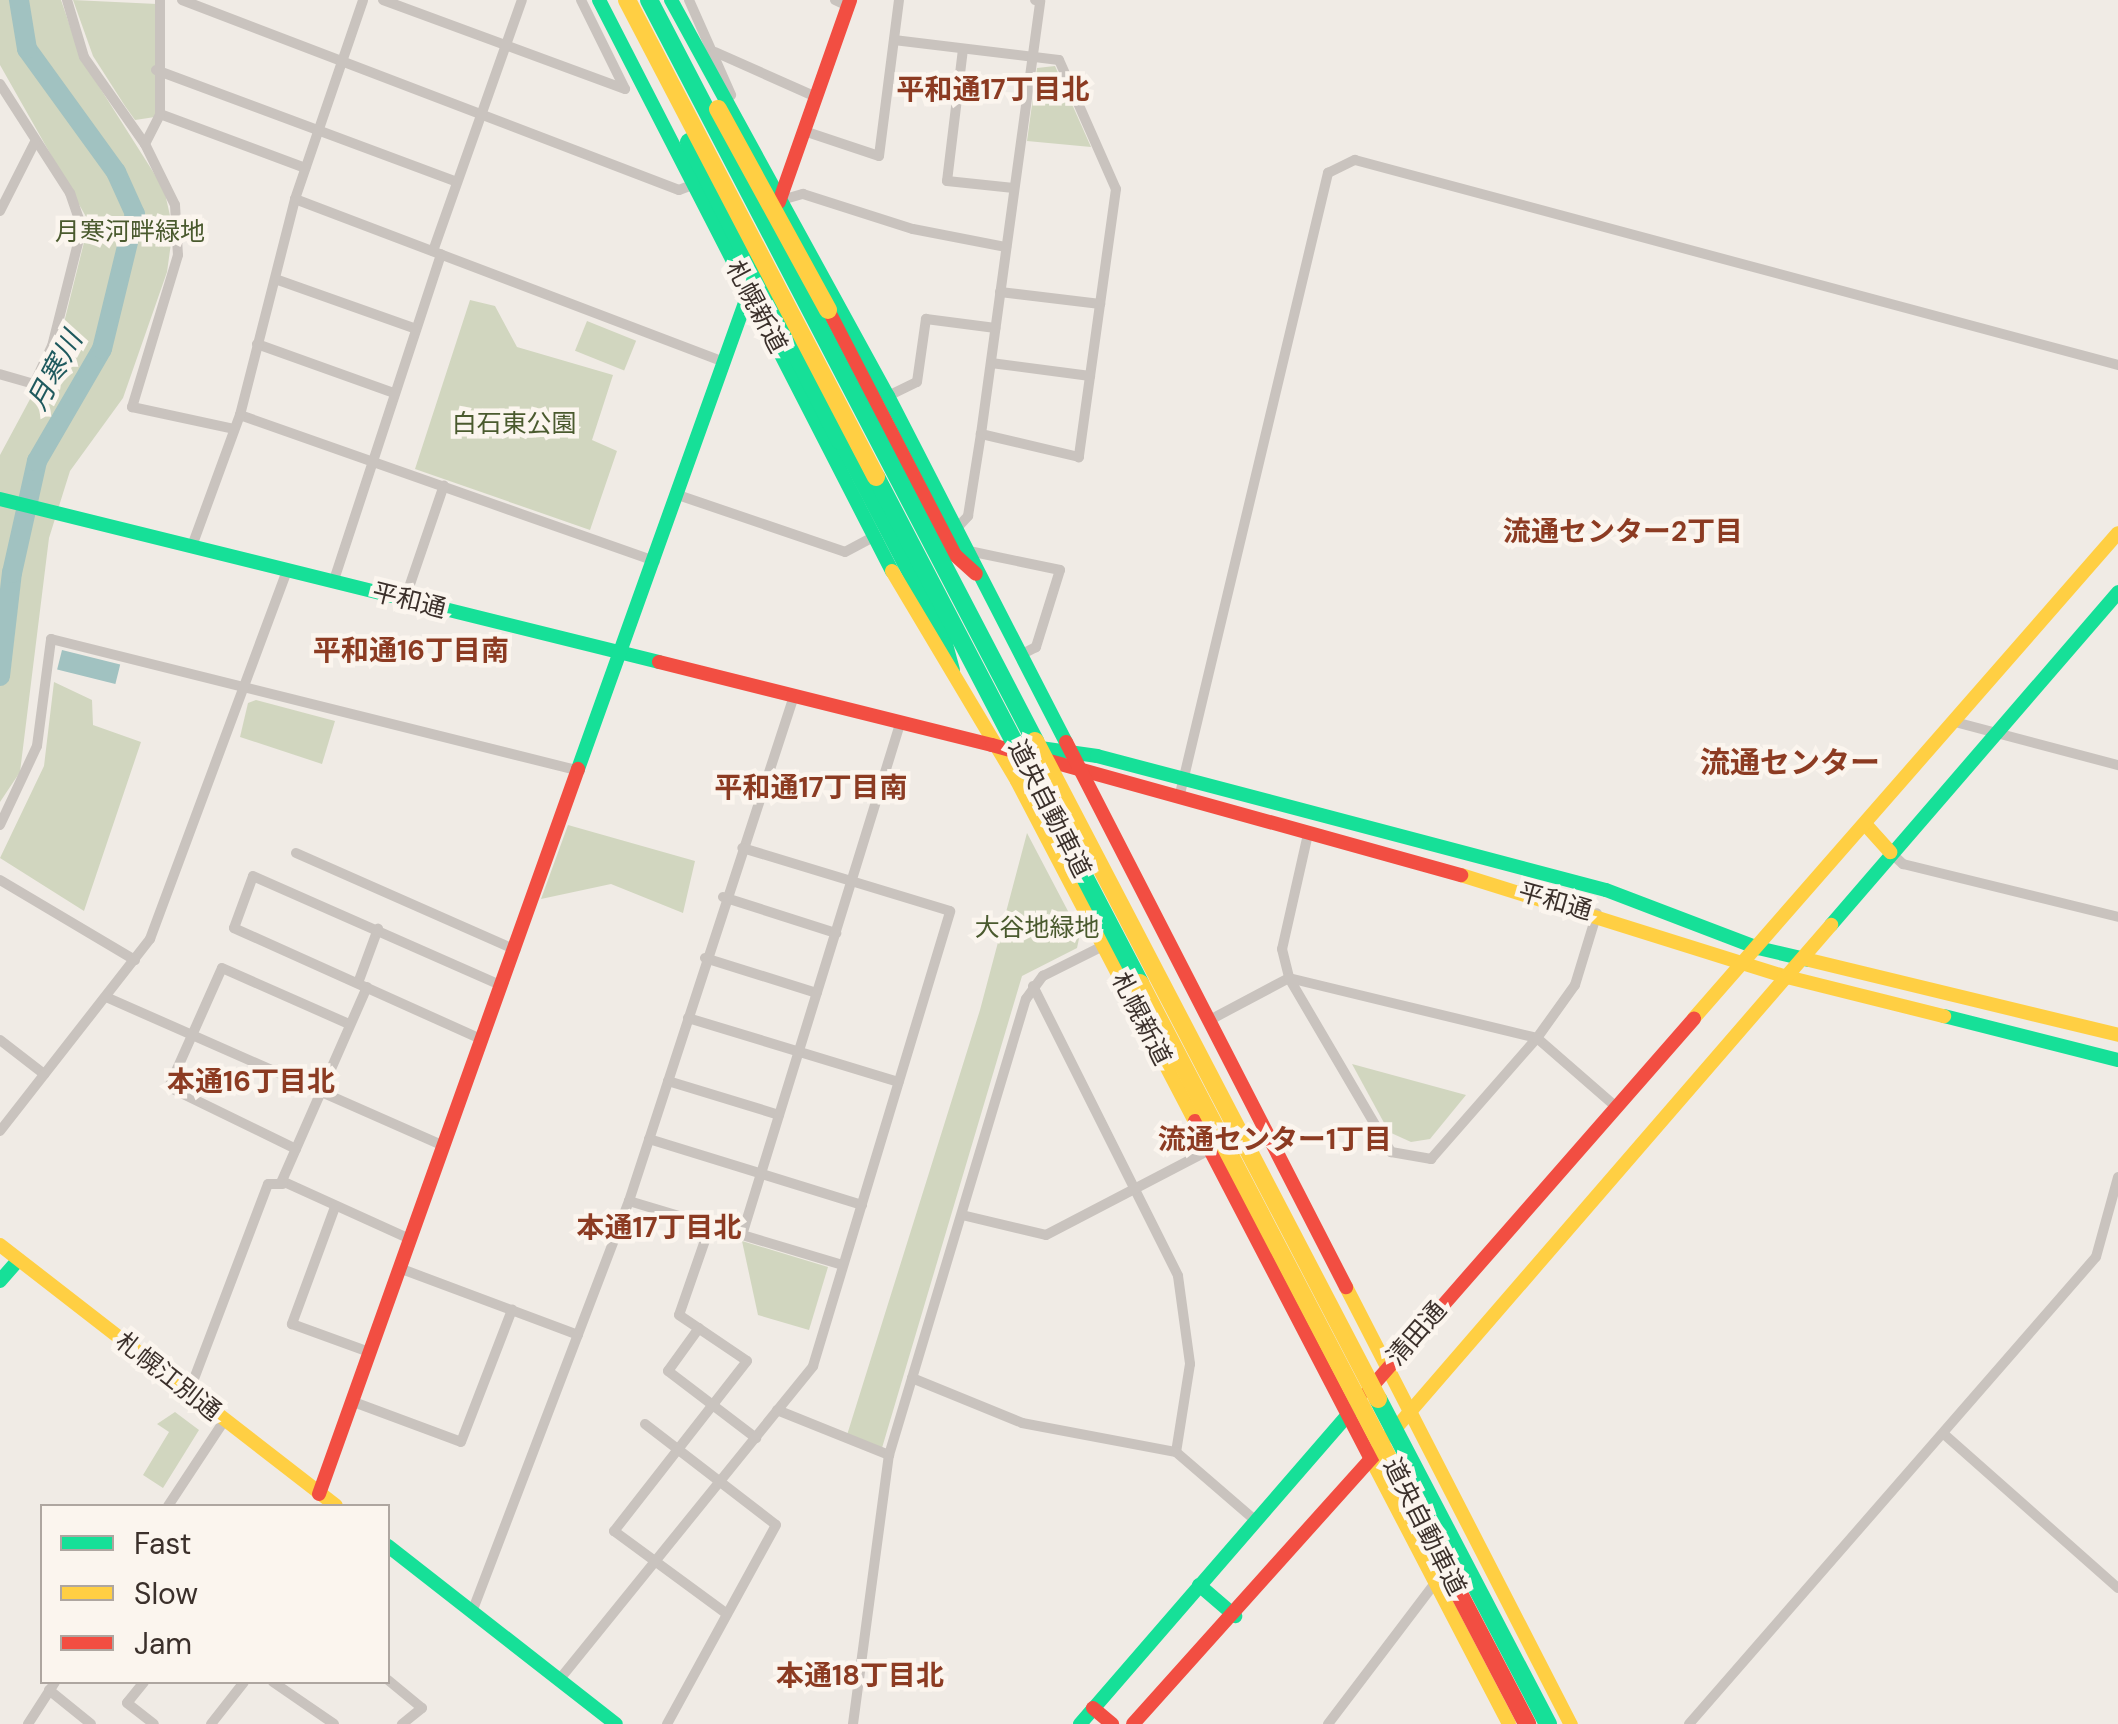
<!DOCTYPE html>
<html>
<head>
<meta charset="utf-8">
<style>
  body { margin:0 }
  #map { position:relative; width:2118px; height:1724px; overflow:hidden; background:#f0ebe5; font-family:"DM Sans","Noto Sans JP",sans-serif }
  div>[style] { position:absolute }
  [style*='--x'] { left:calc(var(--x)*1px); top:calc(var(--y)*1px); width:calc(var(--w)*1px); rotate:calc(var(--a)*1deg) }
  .green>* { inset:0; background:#d1d6bf; transform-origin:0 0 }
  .water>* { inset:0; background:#a1c2c1; transform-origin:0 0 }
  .river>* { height:20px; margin:-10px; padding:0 10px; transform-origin:10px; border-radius:10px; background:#a1c2c1 }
  .street>* { height:10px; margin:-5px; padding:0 5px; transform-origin:5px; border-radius:5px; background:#c9c3be }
  .fast>* { height:14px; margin:-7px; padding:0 7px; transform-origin:7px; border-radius:7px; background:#16e098 }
  .slow>* { height:14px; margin:-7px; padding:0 7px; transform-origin:7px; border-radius:7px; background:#ffcf43 }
  .jam>* { height:14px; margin:-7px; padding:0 7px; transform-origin:7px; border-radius:7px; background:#f24e42 }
  .fast-bridge>* { height:18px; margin:-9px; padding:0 9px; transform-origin:9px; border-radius:9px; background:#16e098 }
  .slow-bridge>* { height:18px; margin:-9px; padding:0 9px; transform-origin:9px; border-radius:9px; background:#ffcf43 }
  .jam-bridge>* { height:18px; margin:-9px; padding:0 9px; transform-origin:9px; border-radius:9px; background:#f24e42 }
  span { translate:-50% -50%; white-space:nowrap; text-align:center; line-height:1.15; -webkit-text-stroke:9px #fbf5ee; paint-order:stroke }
  .park-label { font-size:25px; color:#4a5a2e }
  .street-label { font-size:25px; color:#3b302b }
  .neighbourhood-label { font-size:28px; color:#8c3b22; font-weight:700 }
  .water-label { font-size:28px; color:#1f5a5e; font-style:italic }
  .quarter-label { font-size:30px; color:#8c3b22; font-weight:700 }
  .legend { position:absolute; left:40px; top:1504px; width:350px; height:180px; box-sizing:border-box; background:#fbf5ee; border:2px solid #aea6a0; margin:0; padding:12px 18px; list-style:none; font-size:30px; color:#3b302b }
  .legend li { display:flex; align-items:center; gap:20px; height:50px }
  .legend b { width:50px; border:2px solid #aea6a0 }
</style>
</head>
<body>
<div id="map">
  <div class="green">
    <i style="clip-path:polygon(0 0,61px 0,81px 58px,164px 189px,173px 229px,167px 272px,123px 398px,70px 471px,49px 538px,20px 772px,0 802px,0 455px,58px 347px,89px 222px,0 65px)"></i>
    <i style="clip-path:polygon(73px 0,157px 4px,155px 117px,135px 120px,125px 106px,93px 56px)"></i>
    <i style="clip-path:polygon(1055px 66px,1091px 147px,1027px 141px,1037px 68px)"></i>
    <i style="clip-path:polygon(470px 300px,495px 306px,517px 347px,613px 375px,592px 440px,617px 451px,590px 530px,415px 469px)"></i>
    <i style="left:587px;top:321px;width:53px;height:32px;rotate:22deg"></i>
    <i style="clip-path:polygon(54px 682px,92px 700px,93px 725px,141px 742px,84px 911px,0 858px,44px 766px)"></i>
    <i style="clip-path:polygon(256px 700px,335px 721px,322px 764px,240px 737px,248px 703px)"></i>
    <i style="clip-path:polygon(568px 825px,695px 861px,683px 913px,611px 884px,541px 899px)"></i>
    <i style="clip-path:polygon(1027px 833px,1080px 934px,1077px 948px,1022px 976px,882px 1448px,847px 1435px,980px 1010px)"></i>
    <i style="clip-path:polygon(1352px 1064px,1466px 1095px,1430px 1139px,1411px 1142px,1389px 1132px)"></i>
    <i style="clip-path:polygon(742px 1241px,828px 1267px,809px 1330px,758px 1315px)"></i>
    <i style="clip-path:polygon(175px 1412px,199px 1430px,163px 1488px,143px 1475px,169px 1432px,157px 1424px)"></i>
  </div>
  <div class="water">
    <i style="left:62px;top:650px;width:60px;height:20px;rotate:14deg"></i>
  </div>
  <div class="river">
    <i style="--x:0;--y:676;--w:104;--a:-83.4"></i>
    <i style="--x:12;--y:573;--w:115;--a:-77.4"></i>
    <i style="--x:37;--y:461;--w:129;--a:-59.9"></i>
    <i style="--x:102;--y:349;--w:139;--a:-76.3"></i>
    <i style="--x:135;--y:214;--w:46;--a:-114.3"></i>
    <i style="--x:116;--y:172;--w:152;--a:-125.9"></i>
    <i style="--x:27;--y:49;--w:50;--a:-99.3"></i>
  </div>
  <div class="street">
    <i style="--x:67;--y:0;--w:59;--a:73.4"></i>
    <i style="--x:84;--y:57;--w:106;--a:55"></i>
    <i style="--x:145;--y:144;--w:68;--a:63.8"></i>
    <i style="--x:175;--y:205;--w:50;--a:86.6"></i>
    <i style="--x:178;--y:255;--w:159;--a:106.8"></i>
    <i style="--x:132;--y:407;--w:104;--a:12.2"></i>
    <i style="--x:182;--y:0;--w:532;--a:20.92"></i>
    <i style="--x:679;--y:190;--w:14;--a:-21"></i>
    <i style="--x:383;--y:0;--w:258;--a:20.2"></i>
    <i style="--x:581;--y:0;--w:99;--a:63.7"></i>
    <i style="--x:689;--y:0;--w:104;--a:66.1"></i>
    <i style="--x:835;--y:0;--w:14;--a:25"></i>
    <i style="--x:894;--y:40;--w:166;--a:6.9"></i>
    <i style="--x:1059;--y:60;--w:141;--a:66.2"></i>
    <i style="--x:1116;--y:189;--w:271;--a:97.9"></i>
    <i style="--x:1079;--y:457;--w:101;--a:-166.8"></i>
    <i style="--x:963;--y:49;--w:133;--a:96.9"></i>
    <i style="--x:947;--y:181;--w:67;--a:6"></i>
    <i style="--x:715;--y:52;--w:111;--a:24"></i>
    <i style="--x:156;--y:70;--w:321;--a:20.4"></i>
    <i style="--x:0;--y:84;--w:130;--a:57.3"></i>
    <i style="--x:70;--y:193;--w:36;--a:71"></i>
    <i style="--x:82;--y:227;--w:123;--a:104.1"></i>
    <i style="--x:52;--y:346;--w:42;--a:115.3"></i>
    <i style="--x:34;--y:384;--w:35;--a:-164"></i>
    <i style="--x:160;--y:114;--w:155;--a:20.4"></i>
    <i style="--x:804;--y:131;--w:79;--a:18.4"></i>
    <i style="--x:879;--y:156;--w:157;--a:-82.7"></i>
    <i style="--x:145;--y:144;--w:34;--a:-63"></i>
    <i style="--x:160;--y:114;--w:114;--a:-90"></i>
    <i style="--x:295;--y:199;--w:460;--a:20.8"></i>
    <i style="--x:785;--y:199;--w:19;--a:-16"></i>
    <i style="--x:803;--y:194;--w:115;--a:17.7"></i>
    <i style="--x:913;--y:229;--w:95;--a:11"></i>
    <i style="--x:0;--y:211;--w:77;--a:-63.1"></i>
    <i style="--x:433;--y:251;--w:266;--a:-70.5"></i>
    <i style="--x:278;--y:280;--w:146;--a:19.5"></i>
    <i style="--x:1000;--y:292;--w:101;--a:6.8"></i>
    <i style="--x:257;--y:344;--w:145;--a:19.7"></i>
    <i style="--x:991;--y:363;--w:100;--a:7.5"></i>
    <i style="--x:888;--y:396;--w:32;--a:-26"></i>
    <i style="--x:917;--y:382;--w:64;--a:-81.9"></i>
    <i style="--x:926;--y:319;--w:70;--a:7.4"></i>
    <i style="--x:240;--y:415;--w:440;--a:19.4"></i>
    <i style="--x:678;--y:495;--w:176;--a:18.8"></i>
    <i style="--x:845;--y:552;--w:34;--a:-28"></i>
    <i style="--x:956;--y:529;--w:18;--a:-47"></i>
    <i style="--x:968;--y:516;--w:83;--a:-81"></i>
    <i style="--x:981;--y:434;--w:437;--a:-82.2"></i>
    <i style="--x:1040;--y:1;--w:5;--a:-169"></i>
    <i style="--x:192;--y:546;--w:140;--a:-69.9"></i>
    <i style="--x:240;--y:415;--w:223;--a:-75.7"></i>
    <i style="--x:295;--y:199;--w:210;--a:-71.1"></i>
    <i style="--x:969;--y:551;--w:93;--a:11.8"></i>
    <i style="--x:1060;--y:570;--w:81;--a:107.3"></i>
    <i style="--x:1036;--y:647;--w:18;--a:153"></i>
    <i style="--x:333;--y:583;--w:346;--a:-71.8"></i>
    <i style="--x:405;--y:599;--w:120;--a:-71.1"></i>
    <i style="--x:1955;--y:722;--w:169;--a:14.8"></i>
    <i style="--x:1179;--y:798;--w:643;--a:-76.59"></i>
    <i style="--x:1328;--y:173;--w:30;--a:-26"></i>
    <i style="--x:1355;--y:160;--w:790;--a:15.04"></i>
    <i style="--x:0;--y:825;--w:87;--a:-64.9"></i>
    <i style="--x:37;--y:746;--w:108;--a:-82.5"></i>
    <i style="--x:51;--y:639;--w:545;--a:14.01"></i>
    <i style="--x:1308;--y:834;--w:118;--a:102.7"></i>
    <i style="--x:1282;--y:949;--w:30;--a:76"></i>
    <i style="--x:1289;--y:978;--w:202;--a:59.6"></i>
    <i style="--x:1391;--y:1152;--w:41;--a:9.9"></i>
    <i style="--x:1431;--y:1159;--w:161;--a:-48.8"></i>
    <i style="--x:1537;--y:1038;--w:65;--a:-54.4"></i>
    <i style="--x:1575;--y:985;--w:75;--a:-73"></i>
    <i style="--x:1890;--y:852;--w:18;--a:43"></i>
    <i style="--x:1903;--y:864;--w:221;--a:13.8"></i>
    <i style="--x:296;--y:853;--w:240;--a:23.8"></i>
    <i style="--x:0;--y:880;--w:157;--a:30.7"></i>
    <i style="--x:723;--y:897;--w:119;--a:17.7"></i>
    <i style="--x:705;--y:958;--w:117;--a:17.4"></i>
    <i style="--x:358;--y:983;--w:58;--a:-69.7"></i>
    <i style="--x:1033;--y:986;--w:324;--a:63.4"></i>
    <i style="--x:1178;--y:1276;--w:89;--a:82.2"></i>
    <i style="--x:1190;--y:1364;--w:89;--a:99"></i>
    <i style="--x:367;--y:987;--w:212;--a:113.7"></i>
    <i style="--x:282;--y:1181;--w:141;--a:24.4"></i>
    <i style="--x:106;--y:997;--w:369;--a:23.8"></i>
    <i style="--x:688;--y:1018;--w:220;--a:16.9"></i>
    <i style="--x:1208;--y:1021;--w:92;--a:-28"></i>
    <i style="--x:1289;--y:978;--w:255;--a:13.6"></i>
    <i style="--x:1537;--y:1038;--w:102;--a:41"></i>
    <i style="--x:0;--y:1040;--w:56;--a:37.7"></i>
    <i style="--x:483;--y:1040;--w:273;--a:-155.8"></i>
    <i style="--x:234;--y:928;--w:55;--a:-69.9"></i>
    <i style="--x:253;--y:876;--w:272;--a:23.8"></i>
    <i style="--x:668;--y:1081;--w:116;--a:17"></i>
    <i style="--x:0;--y:1131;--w:244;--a:-52"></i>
    <i style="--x:150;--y:939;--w:393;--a:-69.6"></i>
    <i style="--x:649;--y:1139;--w:223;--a:17.2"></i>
    <i style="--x:296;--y:1149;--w:141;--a:-154"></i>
    <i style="--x:169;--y:1087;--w:130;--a:-66"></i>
    <i style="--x:222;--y:968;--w:139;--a:23.8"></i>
    <i style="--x:629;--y:1201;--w:223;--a:16.7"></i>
    <i style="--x:335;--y:1207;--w:125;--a:110.2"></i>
    <i style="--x:292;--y:1324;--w:82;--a:20"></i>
    <i style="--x:962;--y:1215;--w:86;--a:13.4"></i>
    <i style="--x:1046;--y:1235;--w:184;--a:-27.5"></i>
    <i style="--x:710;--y:1226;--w:94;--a:109.2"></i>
    <i style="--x:679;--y:1315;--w:82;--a:34.1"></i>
    <i style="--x:747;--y:1361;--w:216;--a:128"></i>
    <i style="--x:614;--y:1531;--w:140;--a:36.3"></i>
    <i style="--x:742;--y:1235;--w:535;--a:-72.82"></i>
    <i style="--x:399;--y:1268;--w:191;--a:20.5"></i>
    <i style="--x:699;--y:1328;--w:53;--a:125.8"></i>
    <i style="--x:668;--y:1371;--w:111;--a:37.3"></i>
    <i style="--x:912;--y:1378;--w:119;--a:22.2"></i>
    <i style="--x:1022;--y:1423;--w:157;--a:10.7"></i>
    <i style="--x:1176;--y:1452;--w:106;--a:40.8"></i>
    <i style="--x:189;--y:1392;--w:222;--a:-69.2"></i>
    <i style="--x:268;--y:1184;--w:15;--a:0"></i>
    <i style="--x:351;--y:1401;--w:117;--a:20.4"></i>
    <i style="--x:461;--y:1442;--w:142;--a:-68.9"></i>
    <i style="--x:777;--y:1410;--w:121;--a:21.9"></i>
    <i style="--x:645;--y:1424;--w:165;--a:37.6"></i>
    <i style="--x:776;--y:1525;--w:227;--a:118.7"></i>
    <i style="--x:1945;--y:1435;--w:231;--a:41.5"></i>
    <i style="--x:168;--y:1506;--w:102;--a:-56.6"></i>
    <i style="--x:472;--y:1612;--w:440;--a:-69.1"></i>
    <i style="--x:629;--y:1201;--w:531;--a:-71.91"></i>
    <i style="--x:388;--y:1680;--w:44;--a:39.5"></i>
    <i style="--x:422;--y:1708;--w:26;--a:141"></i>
    <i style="--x:559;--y:1680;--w:404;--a:-51"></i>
    <i style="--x:813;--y:1366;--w:475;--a:-73.2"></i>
    <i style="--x:950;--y:911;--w:217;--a:-163.1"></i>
    <i style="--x:144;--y:1682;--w:27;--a:129"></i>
    <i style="--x:127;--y:1703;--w:34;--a:38"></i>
    <i style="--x:273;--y:1682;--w:74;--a:34.5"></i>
    <i style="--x:49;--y:1690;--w:54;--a:39"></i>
    <i style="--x:28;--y:1724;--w:50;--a:-57.3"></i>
    <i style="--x:211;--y:1724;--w:53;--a:-51.8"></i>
    <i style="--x:853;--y:1724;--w:271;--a:-82.4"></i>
    <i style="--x:889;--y:1455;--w:476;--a:-73.3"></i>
    <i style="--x:1026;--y:999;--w:29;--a:-54"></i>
    <i style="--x:1043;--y:976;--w:67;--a:-26.6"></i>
    <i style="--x:1328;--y:1724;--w:177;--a:-52.8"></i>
    <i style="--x:1689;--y:1724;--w:619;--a:-48.93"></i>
    <i style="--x:2096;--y:1257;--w:83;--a:-74.6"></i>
  </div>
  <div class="fast">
    <i style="--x:599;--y:0;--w:642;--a:62.84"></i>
    <i style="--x:671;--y:0;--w:452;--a:61.3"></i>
    <i style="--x:888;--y:396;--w:389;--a:62.8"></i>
    <i style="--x:840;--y:441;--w:229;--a:62.4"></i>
    <i style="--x:946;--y:644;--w:27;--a:75"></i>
    <i style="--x:0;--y:499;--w:679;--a:13.89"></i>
    <i style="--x:1033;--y:747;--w:65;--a:8"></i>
    <i style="--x:1097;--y:756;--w:526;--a:14.75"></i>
    <i style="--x:1606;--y:890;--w:163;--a:20.9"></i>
    <i style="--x:1758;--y:948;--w:52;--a:13.2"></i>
    <i style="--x:578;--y:769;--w:510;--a:-70.29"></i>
    <i style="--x:1831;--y:925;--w:440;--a:-49.2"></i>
    <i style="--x:1944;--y:1016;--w:179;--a:14.2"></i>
    <i style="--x:0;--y:1281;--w:28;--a:-49"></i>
    <i style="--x:388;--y:1546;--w:289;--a:38"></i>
    <i style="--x:1199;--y:1585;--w:48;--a:40.7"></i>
    <i style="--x:1080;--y:1724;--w:414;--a:-49.1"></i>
  </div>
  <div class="slow">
    <i style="--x:892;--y:571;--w:244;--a:59.2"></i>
    <i style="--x:1017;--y:781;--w:384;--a:62.4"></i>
    <i style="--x:1865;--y:824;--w:38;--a:48"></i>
    <i style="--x:1461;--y:875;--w:342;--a:17.4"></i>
    <i style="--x:1787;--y:977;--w:162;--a:14"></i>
    <i style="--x:1809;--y:960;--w:318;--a:13.6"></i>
    <i style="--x:1694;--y:1018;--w:644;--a:-48.84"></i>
    <i style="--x:0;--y:1245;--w:425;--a:37.8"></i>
    <i style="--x:1346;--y:1287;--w:492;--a:62.8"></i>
    <i style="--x:1389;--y:1436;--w:676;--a:-49.14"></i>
    <i style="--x:1369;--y:1455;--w:303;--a:62.5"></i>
  </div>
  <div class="jam">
    <i style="--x:779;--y:202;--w:214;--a:-70.6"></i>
    <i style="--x:828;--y:310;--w:276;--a:62.6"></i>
    <i style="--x:955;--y:555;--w:28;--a:42"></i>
    <i style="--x:659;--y:662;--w:343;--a:14"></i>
    <i style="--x:992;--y:745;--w:487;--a:15.5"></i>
    <i style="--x:1066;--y:742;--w:613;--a:62.81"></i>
    <i style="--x:1195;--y:1121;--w:377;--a:62.5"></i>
    <i style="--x:1368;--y:1391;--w:495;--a:-48.8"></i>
    <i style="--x:319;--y:1494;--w:770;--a:-70.34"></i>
    <i style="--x:1093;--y:1708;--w:25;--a:40"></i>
    <i style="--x:1133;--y:1724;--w:364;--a:-48.1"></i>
  </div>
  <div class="fast-bridge">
    <i style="--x:649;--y:0;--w:836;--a:62.48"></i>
    <i style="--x:689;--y:142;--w:335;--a:63.2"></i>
    <i style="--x:876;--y:477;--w:571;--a:62.45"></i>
    <i style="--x:1378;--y:1399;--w:367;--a:62.4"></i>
  </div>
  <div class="slow-bridge">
    <i style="--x:627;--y:0;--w:538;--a:62.43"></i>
    <i style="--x:718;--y:109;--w:229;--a:61.3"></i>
    <i style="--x:1035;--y:741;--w:742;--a:62.47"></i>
    <i style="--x:1140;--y:983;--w:553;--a:62.42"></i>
  </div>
  <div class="jam-bridge">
    <i style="--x:1396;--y:1473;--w:283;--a:62.4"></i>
  </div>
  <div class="park-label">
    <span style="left:130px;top:232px">月寒河畔緑地</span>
    <span style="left:514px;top:424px">白石東公園</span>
    <span style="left:1037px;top:928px">大谷地緑地</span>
  </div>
  <div class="street-label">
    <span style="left:756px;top:307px;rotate:62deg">札幌新道</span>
    <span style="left:409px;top:601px;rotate:14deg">平和通</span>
    <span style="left:1049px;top:809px;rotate:63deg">道央自動車道</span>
    <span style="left:1555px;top:902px;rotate:16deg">平和通</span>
    <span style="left:1141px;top:1019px;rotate:63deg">札幌新道</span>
    <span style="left:1417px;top:1334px;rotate:-49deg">清田通</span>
    <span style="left:168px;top:1377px;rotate:38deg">札幌江別通</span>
    <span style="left:1424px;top:1527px;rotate:63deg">道央自動車道</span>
  </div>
  <div class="neighbourhood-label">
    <span style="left:993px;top:90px">平和通17丁目北</span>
    <span style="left:1623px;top:532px">流通センター2丁目</span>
    <span style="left:411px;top:651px">平和通16丁目南</span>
    <span style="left:811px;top:788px">平和通17丁目南</span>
    <span style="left:251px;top:1082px">本通16丁目北</span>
    <span style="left:1275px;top:1140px">流通センター1丁目</span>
    <span style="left:659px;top:1228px">本通17丁目北</span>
    <span style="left:860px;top:1676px">本通18丁目北</span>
  </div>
  <div class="water-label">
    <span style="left:55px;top:371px;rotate:-62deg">月寒川</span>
  </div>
  <div class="quarter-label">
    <span style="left:1790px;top:763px">流通センター</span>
  </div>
  <ul class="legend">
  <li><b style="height:12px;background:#16e098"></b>Fast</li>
  <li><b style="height:12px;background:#ffcf43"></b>Slow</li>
  <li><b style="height:12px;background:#f24e42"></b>Jam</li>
  </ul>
</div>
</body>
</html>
